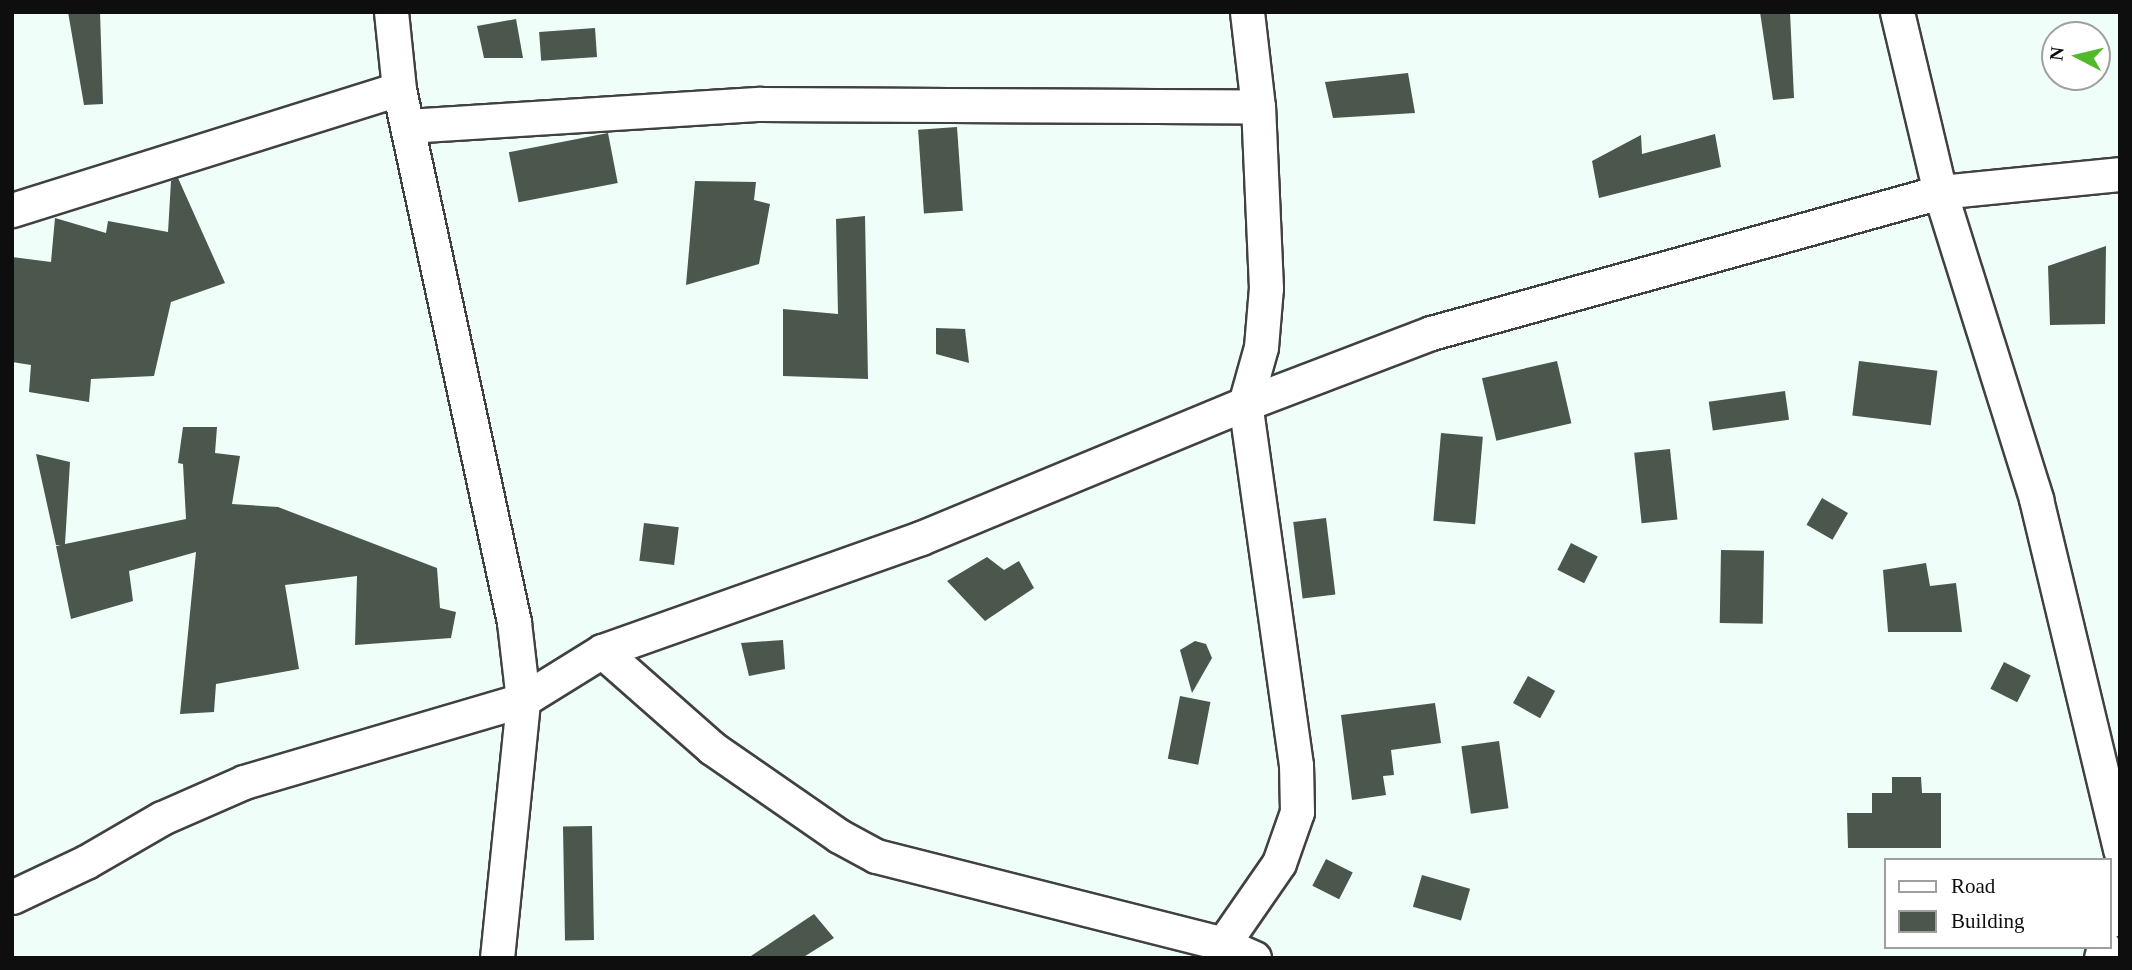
<!DOCTYPE html>
<html>
<head>
<meta charset="utf-8">
<style>
  body { margin:0 }
  #map { position:relative; width:2132px; height:970px; overflow:hidden; background:#effef8; font-family:"Times New Roman",serif }
  div>[style] { position:absolute }
  [style*='--x'] { left:calc(var(--x)*1px); top:calc(var(--y)*1px); width:calc(var(--w)*1px); rotate:calc(var(--a)*1deg) }
  .building>* { inset:0; background:#4b564c; transform-origin:0 0 }
  .roads { filter:drop-shadow(2px 0 #414141) drop-shadow(-2px 0 #414141) drop-shadow(0 2px #414141) drop-shadow(0 -2px #414141) }
  .street>* { height:33px; margin:-16.5px; padding:0 16.5px; transform-origin:16.5px; border-radius:16.5px; background:#fff }
  span { translate:-50% -50%; white-space:nowrap; text-align:center; line-height:1.15; -webkit-text-stroke:7px #fff; paint-order:stroke }
  .frame { position:absolute; inset:0; border:14px solid #0e0e0e; pointer-events:none }
  .legend { position:absolute; left:1884px; top:858px; width:228px; height:91px; box-sizing:border-box; background:#fff; border:2px solid #9f9f9f; margin:0; padding:9px 12px; list-style:none; font-size:21px; color:#0e0e0e }
  .legend li { display:flex; align-items:center; gap:14px; height:35px }
  .legend b { width:35px; border:2px solid #9f9f9f }
  .north { position:absolute; left:2041px; top:21px; width:70px; height:70px; box-sizing:border-box; background:#fff; border:2px solid #9f9f9f; border-radius:50%; rotate:277deg; font-size:19px; font-weight:700; line-height:28px; text-align:center; color:#0e0e0e }
  .north::after { content:''; display:block; margin:auto; width:24px; height:32px; background:#54b82c; clip-path:polygon(50% 0,100% 100%,50% 72%,0 100%) }
</style>
</head>
<body>
<div id="map">
  <div class="building">
    <i style="clip-path:polygon(68px 12px,100px 12px,103px 104px,84px 105px)"></i>
    <i style="clip-path:polygon(1760px 12px,1790px 12px,1794px 98px,1773px 100px)"></i>
    <i style="clip-path:polygon(516px 19px,523px 58px,484px 58px,477px 26px)"></i>
    <i style="left:595px;top:28px;width:29px;height:56px;rotate:86deg"></i>
    <i style="clip-path:polygon(1408px 73px,1415px 113px,1333px 118px,1325px 82px)"></i>
    <i style="left:957px;top:127px;width:84px;height:39px;rotate:86deg"></i>
    <i style="left:608px;top:133px;width:51px;height:101px;rotate:79deg"></i>
    <i style="clip-path:polygon(1715px 134px,1721px 167px,1599px 198px,1592px 161px,1641px 135px,1642px 154px)"></i>
    <i style="clip-path:polygon(178px 178px,225px 283px,171px 302px,154px 376px,91px 379px,89px 402px,29px 392px,31px 365px,12px 362px,12px 257px,51px 262px,55px 218px,106px 233px,108px 221px,168px 232px,171px 181px)"></i>
    <i style="clip-path:polygon(695px 181px,756px 182px,754px 200px,770px 204px,759px 264px,686px 285px)"></i>
    <i style="clip-path:polygon(865px 216px,868px 379px,783px 376px,783px 309px,838px 314px,836px 219px)"></i>
    <i style="clip-path:polygon(2106px 246px,2105px 324px,2050px 325px,2048px 266px)"></i>
    <i style="clip-path:polygon(936px 328px,965px 329px,969px 363px,936px 354px)"></i>
    <i style="left:1557px;top:361px;width:64px;height:77px;rotate:77deg"></i>
    <i style="left:1859px;top:361px;width:79px;height:55px;rotate:7deg"></i>
    <i style="left:1785px;top:391px;width:29px;height:77px;rotate:82deg"></i>
    <i style="clip-path:polygon(183px 427px,217px 427px,215px 453px,240px 456px,232px 504px,278px 507px,437px 568px,440px 608px,456px 612px,451px 638px,355px 645px,357px 576px,285px 585px,299px 669px,216px 684px,214px 712px,180px 714px,196px 552px,129px 571px,133px 601px,71px 619px,56px 546px,61px 545px,56px 545px,36px 454px,70px 462px,65px 544px,186px 519px,183px 464px,178px 463px)"></i>
    <i style="left:1441px;top:433px;width:42px;height:88px;rotate:5deg"></i>
    <i style="left:1670px;top:449px;width:71px;height:36px;rotate:84deg"></i>
    <i style="left:1822px;top:498px;width:30px;height:31px;rotate:30deg"></i>
    <i style="left:1326px;top:518px;width:77px;height:33px;rotate:83deg"></i>
    <i style="left:644px;top:523px;width:35px;height:38px;rotate:7deg"></i>
    <i style="left:1571px;top:543px;width:30px;height:30px;rotate:27deg"></i>
    <i style="left:1721px;top:550px;width:43px;height:73px;rotate:1deg"></i>
    <i style="clip-path:polygon(987px 557px,1004px 570px,1019px 561px,1034px 588px,985px 621px,947px 581px)"></i>
    <i style="clip-path:polygon(1926px 563px,1930px 586px,1956px 583px,1962px 632px,1888px 632px,1883px 570px)"></i>
    <i style="clip-path:polygon(783px 640px,785px 669px,749px 676px,741px 643px)"></i>
    <i style="clip-path:polygon(1195px 641px,1206px 644px,1212px 658px,1192px 693px,1180px 650px)"></i>
    <i style="left:2004px;top:662px;width:30px;height:30px;rotate:27deg"></i>
    <i style="left:1528px;top:676px;width:31px;height:31px;rotate:29deg"></i>
    <i style="left:1180px;top:696px;width:31px;height:64px;rotate:11deg"></i>
    <i style="clip-path:polygon(1435px 703px,1441px 743px,1391px 750px,1394px 775px,1383px 776px,1386px 795px,1352px 800px,1341px 715px)"></i>
    <i style="left:1499px;top:741px;width:68px;height:38px;rotate:82deg"></i>
    <i style="clip-path:polygon(1892px 777px,1921px 777px,1922px 793px,1941px 793px,1941px 848px,1848px 848px,1847px 813px,1872px 813px,1872px 793px,1892px 793px)"></i>
    <i style="left:592px;top:826px;width:114px;height:29px;rotate:89deg"></i>
    <i style="left:1326px;top:859px;width:30px;height:30px;rotate:27deg"></i>
    <i style="left:1422px;top:875px;width:50px;height:33px;rotate:16deg"></i>
    <i style="clip-path:polygon(814px 914px,834px 938px,802px 958px,748px 958px)"></i>
  </div>
  <div class="roads">
    <div class="street">
      <i style="--x:1897;--y:12;--w:185;--a:76.6"></i>
      <i style="--x:1940;--y:192;--w:322;--a:72.6"></i>
      <i style="--x:2036;--y:499;--w:361;--a:76.5"></i>
      <i style="--x:407;--y:126;--w:354;--a:-3.6"></i>
      <i style="--x:760;--y:104;--w:498;--a:0.3"></i>
      <i style="--x:12;--y:210;--w:405;--a:-17.4"></i>
      <i style="--x:602;--y:651;--w:338;--a:-19.5"></i>
      <i style="--x:921;--y:538;--w:351;--a:-22.5"></i>
      <i style="--x:1245;--y:404;--w:199;--a:-20.9"></i>
      <i style="--x:1431;--y:333;--w:528;--a:-15.48"></i>
      <i style="--x:1940;--y:192;--w:181;--a:-5.7"></i>
      <i style="--x:12;--y:897;--w:82;--a:-25.3"></i>
      <i style="--x:86;--y:862;--w:88;--a:-30.1"></i>
      <i style="--x:162;--y:818;--w:90;--a:-23.7"></i>
      <i style="--x:244;--y:782;--w:291;--a:-16.4"></i>
      <i style="--x:523;--y:700;--w:79;--a:-96.6"></i>
      <i style="--x:514;--y:622;--w:545;--a:-102.18"></i>
      <i style="--x:399;--y:89;--w:77;--a:-95.9"></i>
      <i style="--x:2109;--y:921;--w:51;--a:-77.6"></i>
      <i style="--x:497;--y:958;--w:259;--a:-84.2"></i>
      <i style="--x:523;--y:700;--w:93;--a:-31.8"></i>
      <i style="--x:602;--y:651;--w:147;--a:41.4"></i>
      <i style="--x:712;--y:748;--w:155;--a:34.7"></i>
      <i style="--x:839;--y:836;--w:42;--a:28.4"></i>
      <i style="--x:876;--y:856;--w:358;--a:14.2"></i>
      <i style="--x:1223;--y:944;--w:34;--a:24"></i>
      <i style="--x:1223;--y:958;--w:14;--a:-90"></i>
      <i style="--x:1223;--y:944;--w:98;--a:-55.3"></i>
      <i style="--x:1279;--y:863;--w:54;--a:-70.6"></i>
      <i style="--x:1297;--y:812;--w:47;--a:-91.2"></i>
      <i style="--x:1296;--y:765;--w:365;--a:-98"></i>
      <i style="--x:1245;--y:404;--w:59;--a:-74.3"></i>
      <i style="--x:1261;--y:347;--w:59;--a:-85.2"></i>
      <i style="--x:1266;--y:288;--w:181;--a:-92.5"></i>
      <i style="--x:1258;--y:107;--w:96;--a:-96.6"></i>
      <i style="--x:2101;--y:958;--w:11;--a:-75"></i>
    </div>
  </div>
  <div class="frame"></div>
  <ul class="legend">
  <li><b style="height:9px;background:#fff"></b>Road</li>
  <li><b style="height:19px;background:#4b564c"></b>Building</li>
  </ul>
  <div class="north">N</div>
</div>
</body>
</html>
